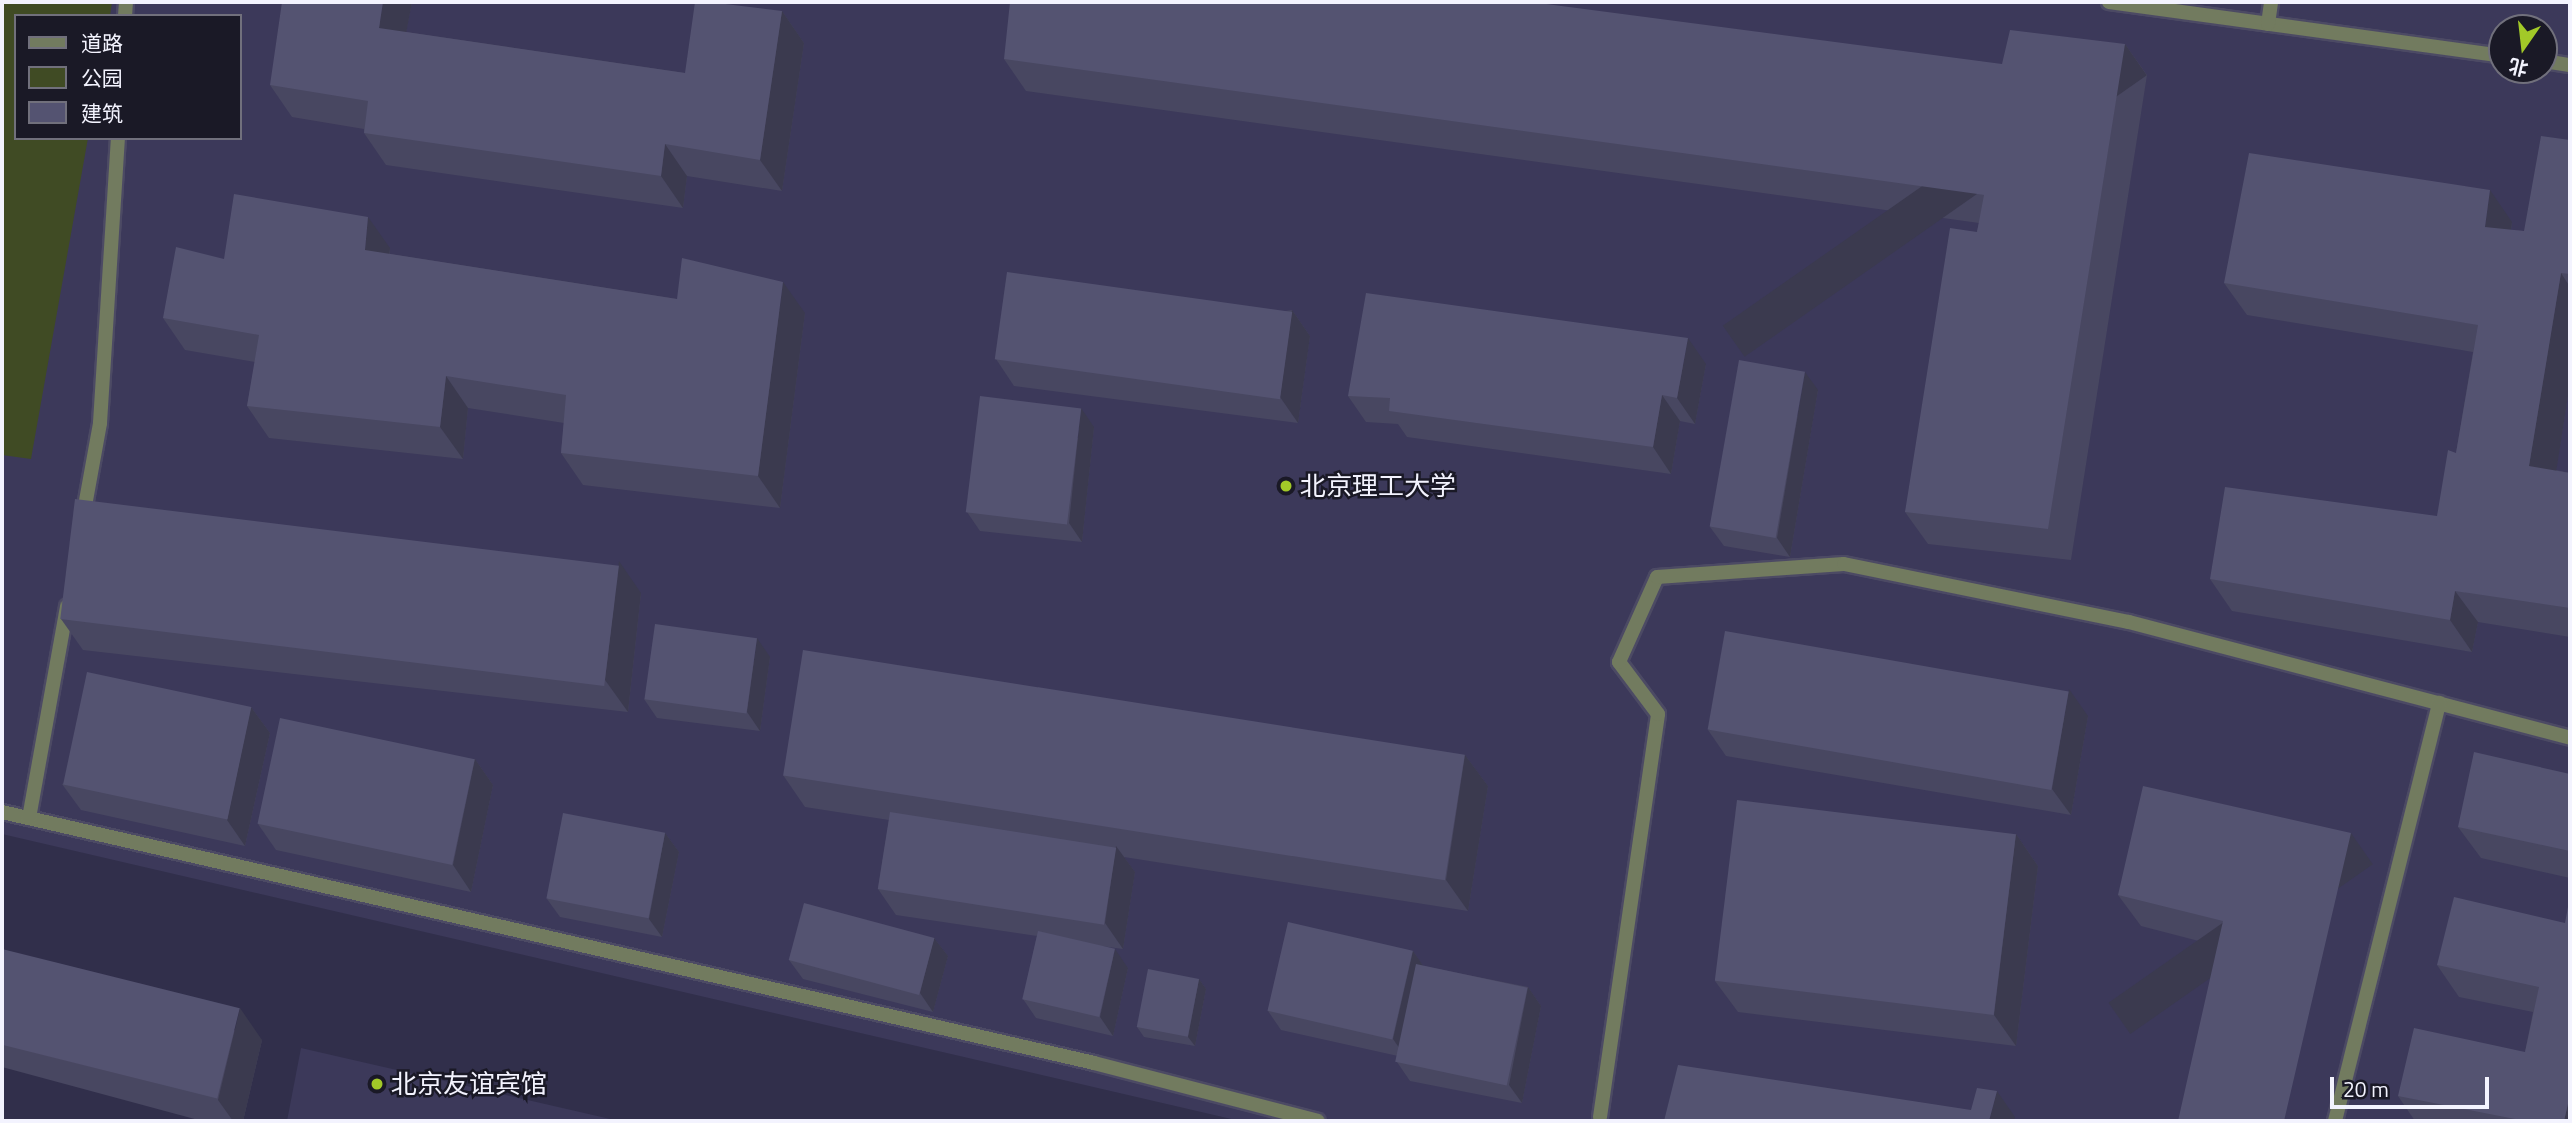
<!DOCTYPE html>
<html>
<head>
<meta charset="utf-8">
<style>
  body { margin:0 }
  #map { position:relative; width:2572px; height:1123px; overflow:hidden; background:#312f4b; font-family:"Titillium Web","Noto Sans SC",sans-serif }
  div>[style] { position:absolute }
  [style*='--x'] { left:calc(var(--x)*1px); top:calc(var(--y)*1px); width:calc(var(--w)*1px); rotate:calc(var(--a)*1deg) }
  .built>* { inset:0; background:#3c395a }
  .green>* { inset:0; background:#404b24 }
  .roads { filter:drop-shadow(2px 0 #4c4a64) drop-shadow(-2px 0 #4c4a64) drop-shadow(0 2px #4c4a64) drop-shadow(0 -2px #4c4a64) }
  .minor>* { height:14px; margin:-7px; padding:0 7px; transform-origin:7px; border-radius:7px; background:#727b5f }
  .wall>* { inset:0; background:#484761 }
  .shaded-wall>* { inset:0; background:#3b3a4f; transform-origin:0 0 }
  .building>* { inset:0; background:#545371; transform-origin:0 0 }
  .dots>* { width:19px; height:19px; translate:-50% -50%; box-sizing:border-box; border:4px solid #1a1926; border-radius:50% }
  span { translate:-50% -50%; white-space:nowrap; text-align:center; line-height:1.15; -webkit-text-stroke:5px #1a1926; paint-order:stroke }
  .poi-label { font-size:26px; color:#f3f3fe }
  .left { translate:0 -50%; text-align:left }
  .frame { position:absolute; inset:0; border:4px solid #f3f3fe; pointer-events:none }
  .legend { position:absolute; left:14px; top:14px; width:228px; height:126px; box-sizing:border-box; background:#1a1926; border:2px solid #71707c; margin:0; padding:9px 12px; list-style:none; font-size:21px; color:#f3f3fe }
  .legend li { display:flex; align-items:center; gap:14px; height:35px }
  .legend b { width:35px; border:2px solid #71707c }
  .north { position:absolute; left:2488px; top:14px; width:70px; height:70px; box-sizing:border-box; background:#1a1926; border:2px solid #71707c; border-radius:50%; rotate:194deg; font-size:19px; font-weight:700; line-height:28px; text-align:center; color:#f3f3fe }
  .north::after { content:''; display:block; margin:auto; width:24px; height:32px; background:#a2c928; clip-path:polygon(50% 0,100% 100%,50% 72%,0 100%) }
  .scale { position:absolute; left:2330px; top:1077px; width:159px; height:32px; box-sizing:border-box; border:4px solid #f3f3fe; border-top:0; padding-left:9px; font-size:21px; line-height:24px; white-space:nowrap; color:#f3f3fe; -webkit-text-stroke:5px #1a1926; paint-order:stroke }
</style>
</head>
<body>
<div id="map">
  <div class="built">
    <i style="clip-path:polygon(evenodd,2px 2px,2570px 2px,2570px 1121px,1240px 1121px,2px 834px,2px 2px,16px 16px,240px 16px,240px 138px,16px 138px,16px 16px,2px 2px,2502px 28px,2544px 28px,2544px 70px,2502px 70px,2502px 28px)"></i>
    <i style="clip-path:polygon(301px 1048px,619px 1121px,287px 1121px)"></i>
  </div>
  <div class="green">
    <i style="clip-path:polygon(2px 2px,112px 2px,110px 16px,16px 16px,16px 138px,88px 138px,31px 459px,2px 455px)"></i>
  </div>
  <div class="roads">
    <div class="minor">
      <i style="--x:2109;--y:2;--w:397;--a:7.8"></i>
      <i style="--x:125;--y:16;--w:14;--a:-86"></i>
      <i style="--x:2268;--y:24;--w:22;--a:-82"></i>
      <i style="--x:2544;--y:61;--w:26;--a:9"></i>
      <i style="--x:83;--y:517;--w:96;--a:-79.7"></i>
      <i style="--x:100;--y:423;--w:286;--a:-86.4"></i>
      <i style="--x:2;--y:812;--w:1120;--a:12.94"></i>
      <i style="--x:1094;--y:1063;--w:231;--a:14.5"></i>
      <i style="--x:29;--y:818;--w:215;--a:-79.8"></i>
      <i style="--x:1600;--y:1117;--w:407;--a:-81.8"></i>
      <i style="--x:1658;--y:714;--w:65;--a:-126.9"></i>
      <i style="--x:1619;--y:662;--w:93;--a:-65.9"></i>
      <i style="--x:1657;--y:577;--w:187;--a:-4"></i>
      <i style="--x:1844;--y:564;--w:291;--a:11.5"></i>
      <i style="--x:2129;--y:622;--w:456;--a:14.7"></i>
      <i style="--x:2335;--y:1121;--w:431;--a:-76"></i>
    </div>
  </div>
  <div class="wall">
    <i style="clip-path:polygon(412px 2px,406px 32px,685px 73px,782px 11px,804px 43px,782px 191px,687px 176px,683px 208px,386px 165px,364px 133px,364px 129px,292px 117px,270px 85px)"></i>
    <i style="clip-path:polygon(2125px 44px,2147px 75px,2071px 560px,1928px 544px,1905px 512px,1979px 223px,1026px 91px,1004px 59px,2002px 64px)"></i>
    <i style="clip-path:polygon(2570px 140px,2570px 383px,2556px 470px,2570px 473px,2570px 637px,2478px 622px,2472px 652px,2232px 611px,2210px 579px,2437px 516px,2456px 453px,2473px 352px,2247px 315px,2224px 283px,2512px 222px,2511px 230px,2524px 231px)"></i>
    <i style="clip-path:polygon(390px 248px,390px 254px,677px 299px,805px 313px,780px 508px,583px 485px,561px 453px,564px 423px,468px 408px,463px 459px,269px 438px,247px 406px,255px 362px,185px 350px,163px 318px,224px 259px)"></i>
    <i style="clip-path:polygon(1292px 310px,1310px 336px,1298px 423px,1014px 386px,996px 359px)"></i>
    <i style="clip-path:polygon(1706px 364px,1695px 424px,1680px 421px,1671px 474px,1407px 437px,1398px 424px,1366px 422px,1348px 396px)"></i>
    <i style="clip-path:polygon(1818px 390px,1790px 557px,1724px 546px,1710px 527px)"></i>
    <i style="clip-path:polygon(1094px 427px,1082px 542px,980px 531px,967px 512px)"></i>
    <i style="clip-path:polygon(641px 593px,628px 712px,83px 650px,61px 619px)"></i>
    <i style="clip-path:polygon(770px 657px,760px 731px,657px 718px,644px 699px)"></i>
    <i style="clip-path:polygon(251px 707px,270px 733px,245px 846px,81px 810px,62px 784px)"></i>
    <i style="clip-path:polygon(2088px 716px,2071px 815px,1726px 756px,1708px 730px)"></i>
    <i style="clip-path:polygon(1465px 755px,1488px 786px,1468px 911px,1124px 857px,1135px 872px,1123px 949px,1101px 946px,1128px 968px,1113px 1036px,1036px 1018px,1023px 999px,1037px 936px,896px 915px,878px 889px,889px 820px,805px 807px,783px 775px)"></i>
    <i style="clip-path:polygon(475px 759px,493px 785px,471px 892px,276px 850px,258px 824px)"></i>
    <i style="clip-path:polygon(2570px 774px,2570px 878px,2481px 858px,2458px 827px)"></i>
    <i style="clip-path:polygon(665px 833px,679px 852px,662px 937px,560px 917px,547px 899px)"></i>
    <i style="clip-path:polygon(2016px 834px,2038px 866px,2016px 1046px,1738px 1012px,1715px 981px)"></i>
    <i style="clip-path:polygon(2373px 864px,2218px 946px,2141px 926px,2118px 895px)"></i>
    <i style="clip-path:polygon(2565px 923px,2570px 1121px,2415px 1121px,2398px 1096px,2525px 1052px,2533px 1012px,2459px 997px,2437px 965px)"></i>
    <i style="clip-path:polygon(934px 938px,948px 956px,933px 1012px,803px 979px,789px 960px)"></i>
    <i style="clip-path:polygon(2px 949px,262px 1040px,243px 1121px,202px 1121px,2px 1067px)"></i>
    <i style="clip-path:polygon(1413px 951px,1423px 966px,1528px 987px,1541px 1006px,1522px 1103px,1410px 1081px,1397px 1062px,1398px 1056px,1281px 1030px,1268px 1011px)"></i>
    <i style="clip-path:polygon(1199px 979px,1206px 989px,1195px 1046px,1144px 1037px,1137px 1027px)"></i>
  </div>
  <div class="shaded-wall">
    <i style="clip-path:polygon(383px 2px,412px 2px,401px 60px,379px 28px)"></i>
    <i style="clip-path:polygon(782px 11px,804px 43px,782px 191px,760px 160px)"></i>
    <i style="left:2125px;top:44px;width:38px;height:491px;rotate:55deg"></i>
    <i style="clip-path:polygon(665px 144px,687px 176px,683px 208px,661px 176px)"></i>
    <i style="clip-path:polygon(2490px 190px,2512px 222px,2507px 259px,2485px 227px)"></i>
    <i style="clip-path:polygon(368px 217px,390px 248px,387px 281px,365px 250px)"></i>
    <i style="clip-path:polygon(2561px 273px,2570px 287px,2570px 383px,2552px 498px,2529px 466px)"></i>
    <i style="clip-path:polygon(783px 282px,805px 313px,780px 508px,758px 476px)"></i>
    <i style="clip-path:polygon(1292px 310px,1310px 336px,1298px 423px,1280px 397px)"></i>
    <i style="clip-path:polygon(1688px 338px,1706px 364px,1695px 424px,1677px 398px)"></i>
    <i style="clip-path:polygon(1805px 372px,1818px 390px,1790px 557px,1777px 538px)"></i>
    <i style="clip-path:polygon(446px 376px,468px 408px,463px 459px,440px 427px)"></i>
    <i style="clip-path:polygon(1662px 395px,1680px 421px,1671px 474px,1653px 447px)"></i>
    <i style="clip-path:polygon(1081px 408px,1094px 427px,1082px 542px,1069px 523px)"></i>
    <i style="clip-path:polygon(619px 561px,641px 593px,628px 712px,605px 680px)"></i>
    <i style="clip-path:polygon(2455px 591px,2478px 622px,2472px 652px,2450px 620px)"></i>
    <i style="clip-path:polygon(757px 638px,770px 657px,760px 731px,747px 712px)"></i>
    <i style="clip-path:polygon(2069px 689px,2088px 716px,2071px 815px,2052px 789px)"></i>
    <i style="clip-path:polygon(251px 707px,270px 733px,245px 846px,227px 820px)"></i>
    <i style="clip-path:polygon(1465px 755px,1488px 786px,1468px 911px,1446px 880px)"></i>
    <i style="clip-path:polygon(475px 759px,493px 785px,471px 892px,453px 865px)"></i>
    <i style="clip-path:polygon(665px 833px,679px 852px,662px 937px,649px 919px)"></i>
    <i style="left:2351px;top:833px;width:38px;height:296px;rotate:55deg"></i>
    <i style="clip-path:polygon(2016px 834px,2038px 866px,2016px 1046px,1994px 1015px)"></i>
    <i style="clip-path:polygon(1116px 846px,1135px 872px,1123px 949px,1105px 923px)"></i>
    <i style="clip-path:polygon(934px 938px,948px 956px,933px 1012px,920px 993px)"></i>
    <i style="clip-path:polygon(1115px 949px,1128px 968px,1113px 1036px,1100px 1017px)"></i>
    <i style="clip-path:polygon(1413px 951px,1426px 970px,1406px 1058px,1393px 1039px)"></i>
    <i style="clip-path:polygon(1199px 979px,1206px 989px,1195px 1046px,1188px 1037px)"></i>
    <i style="clip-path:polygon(1528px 987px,1541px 1006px,1522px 1103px,1509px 1085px)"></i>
    <i style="clip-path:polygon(240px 1008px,262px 1040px,243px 1121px,233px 1121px,218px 1100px)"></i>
    <i style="clip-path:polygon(1997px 1091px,2015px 1117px,2014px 1121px,1989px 1121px)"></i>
    <i style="clip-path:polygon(2570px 1095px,2570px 1121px,2564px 1121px)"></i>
  </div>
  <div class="building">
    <i style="clip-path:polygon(282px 2px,383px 2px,379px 28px,685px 73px,695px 2px,709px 2px,782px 11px,760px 160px,665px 144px,661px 176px,364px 133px,368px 101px,270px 85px)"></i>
    <i style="clip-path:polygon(1010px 2px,1531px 2px,2002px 64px,2010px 30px,2125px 44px,2048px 529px,1905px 512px,1950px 228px,1977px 232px,1984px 195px,1004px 59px)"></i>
    <i style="clip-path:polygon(2541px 136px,2570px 140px,2570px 274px,2561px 273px,2529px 466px,2570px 473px,2570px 608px,2455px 591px,2450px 620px,2210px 579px,2225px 487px,2437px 516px,2448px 450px,2456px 453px,2478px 325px,2224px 283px,2249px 153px,2490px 190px,2485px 227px,2524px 231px)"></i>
    <i style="clip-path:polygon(234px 194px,368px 217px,365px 250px,677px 299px,682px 258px,783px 282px,758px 476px,561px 453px,566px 395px,446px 376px,440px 427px,247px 406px,259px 335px,163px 318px,176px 247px,224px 259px)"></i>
    <i style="left:1007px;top:272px;width:288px;height:88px;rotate:8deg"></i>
    <i style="clip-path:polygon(1366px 293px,1688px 338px,1677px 398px,1662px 395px,1653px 447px,1389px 411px,1390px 398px,1348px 396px)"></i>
    <i style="left:1739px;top:360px;width:67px;height:169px;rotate:10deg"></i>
    <i style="left:980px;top:396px;width:102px;height:117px;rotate:7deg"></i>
    <i style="left:75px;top:499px;width:548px;height:121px;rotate:7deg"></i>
    <i style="left:655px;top:624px;width:103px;height:76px;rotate:8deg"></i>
    <i style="left:1725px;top:631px;width:349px;height:100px;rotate:10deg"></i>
    <i style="left:803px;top:650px;width:670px;height:127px;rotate:9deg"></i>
    <i style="left:87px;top:672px;width:168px;height:115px;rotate:12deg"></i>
    <i style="left:280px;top:718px;width:199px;height:108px;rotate:12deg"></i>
    <i style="clip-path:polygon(2474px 752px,2570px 774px,2570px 851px,2458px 827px)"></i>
    <i style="clip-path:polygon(2143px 786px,2351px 833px,2284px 1121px,2178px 1121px,2223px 921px,2118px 895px)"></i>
    <i style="left:1737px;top:800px;width:281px;height:182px;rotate:7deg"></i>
    <i style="left:890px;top:812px;width:229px;height:78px;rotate:9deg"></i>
    <i style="left:563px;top:813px;width:104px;height:87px;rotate:11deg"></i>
    <i style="clip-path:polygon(2570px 896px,2570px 1095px,2564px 1121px,2525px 1121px,2398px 1096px,2414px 1028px,2525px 1052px,2539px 987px,2437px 965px,2454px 897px,2565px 923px)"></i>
    <i style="left:804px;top:903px;width:135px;height:59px;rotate:15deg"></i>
    <i style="left:1288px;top:922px;width:128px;height:91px;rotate:13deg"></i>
    <i style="left:1038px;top:931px;width:79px;height:70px;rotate:13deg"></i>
    <i style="left:2px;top:949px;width:245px;height:93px;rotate:14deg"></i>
    <i style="left:1416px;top:964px;width:114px;height:100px;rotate:12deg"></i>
    <i style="left:1148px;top:969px;width:52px;height:59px;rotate:11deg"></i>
    <i style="clip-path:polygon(1678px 1065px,1971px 1110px,1977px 1088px,1997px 1091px,1989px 1121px,1664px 1121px)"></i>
  </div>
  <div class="dots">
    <i style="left:1286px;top:486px;background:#a2c928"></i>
    <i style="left:377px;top:1084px;background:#a2c928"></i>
  </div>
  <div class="poi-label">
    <span class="left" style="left:1300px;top:486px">北京理工大学</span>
    <span class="left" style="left:391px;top:1084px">北京友谊宾馆</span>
  </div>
  <div class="frame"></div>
  <ul class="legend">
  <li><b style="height:9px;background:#727b5f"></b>道路</li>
  <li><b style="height:19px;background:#404b24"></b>公园</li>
  <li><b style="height:19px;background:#545371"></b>建筑</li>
  </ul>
  <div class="north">北</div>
  <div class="scale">20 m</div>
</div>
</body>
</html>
